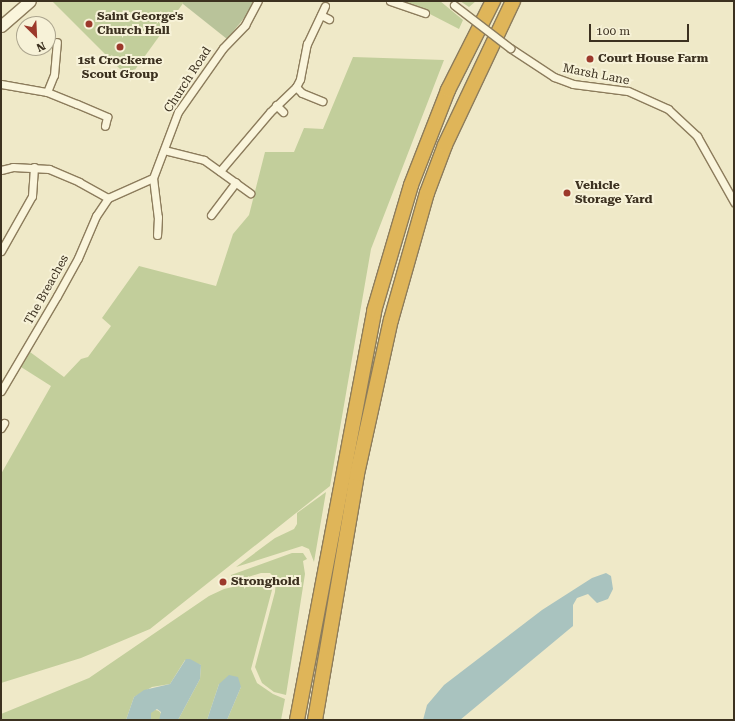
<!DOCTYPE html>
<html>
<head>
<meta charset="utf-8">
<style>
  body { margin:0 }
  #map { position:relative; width:735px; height:721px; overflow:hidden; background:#efe9c8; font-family:"Roboto Serif",serif }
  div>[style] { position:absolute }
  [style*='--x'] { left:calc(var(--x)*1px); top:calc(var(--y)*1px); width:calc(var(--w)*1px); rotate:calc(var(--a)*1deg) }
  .green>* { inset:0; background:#c2ce9b }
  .round { border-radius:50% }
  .cemetery>* { inset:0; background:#b9c39a }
  .water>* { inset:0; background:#a9c3bf }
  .roads { filter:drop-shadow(1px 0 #8c7c5c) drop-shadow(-1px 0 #8c7c5c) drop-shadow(0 1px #8c7c5c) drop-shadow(0 -1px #8c7c5c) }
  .street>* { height:7px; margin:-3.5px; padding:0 3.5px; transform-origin:3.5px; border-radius:3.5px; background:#faf5dc }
  .secondary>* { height:11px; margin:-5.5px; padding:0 5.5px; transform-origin:5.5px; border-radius:5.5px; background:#faf5dc }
  .highway>* { height:14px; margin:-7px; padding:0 7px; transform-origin:7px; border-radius:7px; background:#dfb559 }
  .bridges { filter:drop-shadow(1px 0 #8c7c5c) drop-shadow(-1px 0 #8c7c5c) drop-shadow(0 1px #8c7c5c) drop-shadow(0 -1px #8c7c5c) }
  .street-bridge>* { height:7px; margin:-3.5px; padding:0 3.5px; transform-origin:3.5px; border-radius:3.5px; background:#faf5dc }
  .dots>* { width:11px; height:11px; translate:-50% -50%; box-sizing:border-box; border:2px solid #f7f2d8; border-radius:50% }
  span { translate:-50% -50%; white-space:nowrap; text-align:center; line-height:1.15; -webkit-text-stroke:4px #f7f2d8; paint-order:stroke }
  .poi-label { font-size:12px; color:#3c3120; font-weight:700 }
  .left { translate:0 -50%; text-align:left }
  .street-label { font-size:12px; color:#3c3120 }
  .frame { position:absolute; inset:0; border:2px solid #3c3120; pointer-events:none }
  .north { position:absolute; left:16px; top:16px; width:40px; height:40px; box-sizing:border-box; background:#f7f2d8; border:1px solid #aca58e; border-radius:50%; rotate:156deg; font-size:11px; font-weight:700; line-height:16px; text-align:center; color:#3c3120 }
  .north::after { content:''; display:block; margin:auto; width:14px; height:18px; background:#9c392b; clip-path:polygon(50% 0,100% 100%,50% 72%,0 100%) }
  .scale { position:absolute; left:589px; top:24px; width:100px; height:18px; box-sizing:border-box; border:2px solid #3c3120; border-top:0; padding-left:5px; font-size:12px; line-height:14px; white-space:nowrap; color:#3c3120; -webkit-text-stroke:3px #f7f2d8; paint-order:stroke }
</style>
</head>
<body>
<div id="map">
  <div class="green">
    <i style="clip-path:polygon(52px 1px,183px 1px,184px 2px,129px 78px)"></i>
    <i style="clip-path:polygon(394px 1px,440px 1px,463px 20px,459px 29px,426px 12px)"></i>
    <i style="clip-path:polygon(460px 1px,476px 1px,469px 7px)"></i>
    <i style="clip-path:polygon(353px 57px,444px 60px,371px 249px,330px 486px,150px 629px,81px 658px,1px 683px,1px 474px,51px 386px,21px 367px,30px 352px,64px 377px,81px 359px,88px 357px,111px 326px,102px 318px,139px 266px,216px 286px,233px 234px,249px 215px,265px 152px,294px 152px,304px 128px,323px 129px)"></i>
    <i style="clip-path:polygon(326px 492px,314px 562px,309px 549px,302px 546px,236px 567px,275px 538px,294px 529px,297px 524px,297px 513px)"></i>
    <i style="clip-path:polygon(292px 553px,303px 553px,307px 559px,303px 561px,305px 574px,286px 695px,274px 692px,262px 683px,255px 667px,275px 592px,276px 579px,270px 573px,261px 573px,232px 582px,231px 575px)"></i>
    <i style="clip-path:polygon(262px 580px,270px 581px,272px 590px,251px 669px,257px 683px,273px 694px,285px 699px,281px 720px,227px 720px,241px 687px,219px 684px,207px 720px,178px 720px,200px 679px,201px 665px,185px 660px,170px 684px,152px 687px,134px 697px,126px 720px,1px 720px,1px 714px,89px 678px,209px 596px,224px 589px)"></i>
    <i class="round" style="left:149.5px;top:709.5px;width:11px;height:11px"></i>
  </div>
  <div class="cemetery">
    <i style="clip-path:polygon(183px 1px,253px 1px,249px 12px,227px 39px,183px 4px)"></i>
  </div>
  <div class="water">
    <i style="clip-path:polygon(606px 573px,611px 576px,613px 589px,608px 599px,597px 603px,588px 594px,577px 598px,573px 605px,573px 626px,460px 720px,423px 720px,427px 705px,444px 685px,542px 610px,592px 578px)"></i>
    <i style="clip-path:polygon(186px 659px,190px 659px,201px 665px,200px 679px,178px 720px,159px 720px,161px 712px,157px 709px,151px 713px,151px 720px,126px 720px,134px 697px,144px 690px,170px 684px)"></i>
    <i style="clip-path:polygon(229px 675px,238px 677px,241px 687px,227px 720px,207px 720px,219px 684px)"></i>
  </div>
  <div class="roads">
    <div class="street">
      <i style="--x:390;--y:1;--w:37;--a:19"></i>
      <i style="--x:321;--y:15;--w:9;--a:27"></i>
      <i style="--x:510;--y:48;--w:53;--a:33.4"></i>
      <i style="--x:554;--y:77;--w:20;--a:20"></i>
      <i style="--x:573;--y:84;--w:55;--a:7.3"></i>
      <i style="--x:628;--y:91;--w:44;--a:24.2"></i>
      <i style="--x:668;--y:109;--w:40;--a:43"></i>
      <i style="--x:697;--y:136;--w:76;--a:60.7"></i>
      <i style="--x:1;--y:84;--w:47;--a:9.9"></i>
      <i style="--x:47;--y:92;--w:32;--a:22"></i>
      <i style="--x:77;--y:104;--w:33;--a:23"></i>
      <i style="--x:107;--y:117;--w:9;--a:103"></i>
      <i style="--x:296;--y:87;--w:8;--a:45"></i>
      <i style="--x:302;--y:93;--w:22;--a:22"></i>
      <i style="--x:47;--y:92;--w:18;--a:-68"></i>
      <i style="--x:54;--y:75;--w:33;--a:-85"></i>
      <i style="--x:276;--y:105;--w:10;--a:45"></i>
      <i style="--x:164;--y:150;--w:41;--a:14"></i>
      <i style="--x:204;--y:160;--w:57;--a:35.7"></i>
      <i style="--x:1;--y:170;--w:12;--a:-14"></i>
      <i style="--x:13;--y:167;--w:36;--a:3"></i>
      <i style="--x:49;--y:169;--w:33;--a:23"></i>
      <i style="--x:79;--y:182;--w:33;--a:29"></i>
      <i style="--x:220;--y:171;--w:77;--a:-49.7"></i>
      <i style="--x:270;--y:112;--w:36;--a:-44"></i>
      <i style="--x:296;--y:87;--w:9;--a:-63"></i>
      <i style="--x:300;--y:79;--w:36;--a:-79"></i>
      <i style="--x:307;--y:44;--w:42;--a:-64.7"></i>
      <i style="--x:153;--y:178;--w:39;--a:83"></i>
      <i style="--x:158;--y:217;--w:18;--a:93"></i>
      <i style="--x:108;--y:198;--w:49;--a:-24"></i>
      <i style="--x:153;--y:178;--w:71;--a:-69.3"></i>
      <i style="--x:178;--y:112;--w:78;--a:-54.9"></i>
      <i style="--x:223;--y:48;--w:32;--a:-46"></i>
      <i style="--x:245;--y:25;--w:27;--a:-62"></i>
      <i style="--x:211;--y:215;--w:41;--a:-52.9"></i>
      <i style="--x:1;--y:251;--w:63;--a:-60.6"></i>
      <i style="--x:32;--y:196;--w:29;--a:-86"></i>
      <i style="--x:1;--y:391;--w:110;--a:-59.5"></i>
      <i style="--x:57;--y:296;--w:43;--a:-61.1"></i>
      <i style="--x:78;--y:258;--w:46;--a:-66.8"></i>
      <i style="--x:96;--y:216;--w:22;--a:-56"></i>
      <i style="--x:1;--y:428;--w:6;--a:-59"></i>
    </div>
    <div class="secondary">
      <i style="--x:1;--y:26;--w:38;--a:-41"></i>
    </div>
    <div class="highway">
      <i style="--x:297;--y:720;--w:416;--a:-79.3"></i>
      <i style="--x:374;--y:311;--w:131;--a:-73.6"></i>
      <i style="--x:411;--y:185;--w:102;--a:-68.7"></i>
      <i style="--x:448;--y:90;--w:100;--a:-63.2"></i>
      <i style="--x:315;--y:720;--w:250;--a:-80.3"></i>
      <i style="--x:357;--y:474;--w:158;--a:-77.6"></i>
      <i style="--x:391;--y:320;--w:132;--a:-74.2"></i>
      <i style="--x:427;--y:193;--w:51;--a:-69.4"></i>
      <i style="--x:445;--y:145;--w:159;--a:-64.7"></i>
    </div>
  </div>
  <div class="bridges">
    <div class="street-bridge">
      <i style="--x:454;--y:5;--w:71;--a:37.5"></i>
    </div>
  </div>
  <div class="dots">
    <i style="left:89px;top:24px;background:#9c392b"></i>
    <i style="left:120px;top:47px;background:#9c392b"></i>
    <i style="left:590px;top:59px;background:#9c392b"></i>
    <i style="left:567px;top:193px;background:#9c392b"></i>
    <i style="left:223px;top:582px;background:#9c392b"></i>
  </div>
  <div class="poi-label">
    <span class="left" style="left:97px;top:24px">Saint George's<br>Church Hall</span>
    <span class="left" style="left:598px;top:59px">Court House Farm</span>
    <span style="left:120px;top:68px">1st Crockerne<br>Scout Group</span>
    <span class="left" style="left:575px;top:193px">Vehicle<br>Storage Yard</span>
    <span class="left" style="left:231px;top:582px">Stronghold</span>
  </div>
  <div class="street-label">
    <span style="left:596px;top:75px;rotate:11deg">Marsh Lane</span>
    <span style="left:188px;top:80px;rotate:-57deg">Church Road</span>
    <span style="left:47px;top:290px;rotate:-61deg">The Breaches</span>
  </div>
  <div class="frame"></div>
  <div class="north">N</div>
  <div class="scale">100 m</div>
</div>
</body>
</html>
